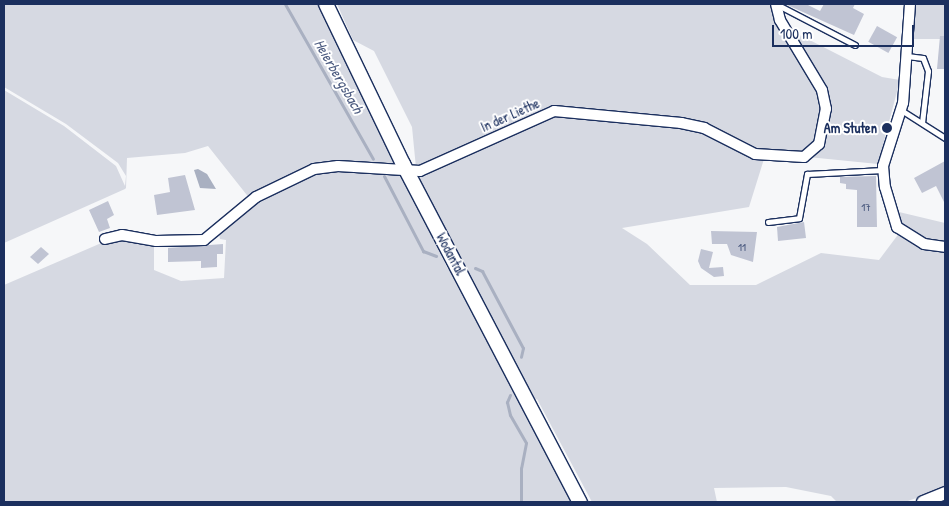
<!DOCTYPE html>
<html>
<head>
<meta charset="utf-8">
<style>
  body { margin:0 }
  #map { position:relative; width:949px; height:506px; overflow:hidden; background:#f6f7f9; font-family:"Patrick Hand",sans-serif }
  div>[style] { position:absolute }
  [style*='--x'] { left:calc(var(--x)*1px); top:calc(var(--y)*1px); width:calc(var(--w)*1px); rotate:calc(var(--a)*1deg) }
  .green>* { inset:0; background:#d6d9e2; transform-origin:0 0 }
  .water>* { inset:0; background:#a9b0c1 }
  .stream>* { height:3px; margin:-1.5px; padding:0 1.5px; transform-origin:1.5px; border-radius:1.5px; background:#a9b0c1 }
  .building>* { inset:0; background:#c0c4d3; transform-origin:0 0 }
  .roads { filter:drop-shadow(1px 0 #1b2f5e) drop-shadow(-1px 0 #1b2f5e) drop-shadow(0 1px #1b2f5e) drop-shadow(0 -1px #1b2f5e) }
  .service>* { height:5px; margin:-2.5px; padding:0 2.5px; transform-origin:2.5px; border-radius:2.5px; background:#fff }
  .minor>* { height:10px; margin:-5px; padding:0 5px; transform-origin:5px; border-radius:5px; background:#fff }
  .tertiary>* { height:12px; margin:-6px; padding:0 6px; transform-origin:6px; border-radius:6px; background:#fff }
  .secondary>* { height:14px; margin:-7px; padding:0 7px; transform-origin:7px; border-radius:7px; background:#fff }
  .dots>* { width:14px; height:14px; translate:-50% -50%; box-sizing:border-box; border:2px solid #fff; border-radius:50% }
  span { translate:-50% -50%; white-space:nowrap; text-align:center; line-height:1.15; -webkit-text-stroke:4px #fff; paint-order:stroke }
  .number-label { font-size:11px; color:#44547b }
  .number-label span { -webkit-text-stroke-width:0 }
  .street-label { font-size:14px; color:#1b2f5e }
  .poi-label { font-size:14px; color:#1b2f5e; font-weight:700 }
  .right { translate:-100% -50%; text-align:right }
  .water-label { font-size:15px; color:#4d5c81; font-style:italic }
  .frame { position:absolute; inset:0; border:5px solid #1b2f5e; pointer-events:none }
  .scale { position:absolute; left:772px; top:25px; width:142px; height:22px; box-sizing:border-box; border:2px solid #1b2f5e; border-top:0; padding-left:6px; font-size:15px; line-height:18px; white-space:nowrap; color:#1b2f5e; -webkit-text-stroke:4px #fff; paint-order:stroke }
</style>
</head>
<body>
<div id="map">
  <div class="green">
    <i style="clip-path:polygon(4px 4px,319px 4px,394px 163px,336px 164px,250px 199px,208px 146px,185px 153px,127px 158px,126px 188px,125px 189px,4px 243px,4px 90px,64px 126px,116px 166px,125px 186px,126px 176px,118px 163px,66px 124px,4px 87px)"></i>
    <i style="clip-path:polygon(337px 4px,773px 4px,824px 108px,816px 143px,801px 156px,757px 152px,722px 134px,568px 109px,416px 168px,412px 127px,374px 51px,353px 40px)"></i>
    <i style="left:914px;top:4px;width:31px;height:35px"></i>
    <i style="clip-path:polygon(788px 29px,882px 77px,900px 80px,878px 164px,808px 157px,829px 111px)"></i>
    <i style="clip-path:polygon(555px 114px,703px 130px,764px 159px,749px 207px,622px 228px,647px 244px,690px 285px,756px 285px,821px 253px,879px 260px,903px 228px,899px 212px,945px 223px,945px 488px,905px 502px,837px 502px,831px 496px,786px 487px,714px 488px,717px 502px,592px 502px,537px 399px,521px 406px,571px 502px,4px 502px,4px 285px,106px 241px,122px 238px,154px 244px,154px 270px,181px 281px,224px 278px,226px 240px,220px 239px,219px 234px,265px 194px,316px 172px,336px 168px,399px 171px,448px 269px,464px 266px,415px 174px)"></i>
  </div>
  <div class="water">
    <i style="clip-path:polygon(198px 169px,207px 174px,216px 189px,200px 188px,194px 170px)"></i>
  </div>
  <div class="stream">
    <i style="--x:285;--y:4;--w:178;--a:60.4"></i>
    <i style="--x:384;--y:176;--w:85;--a:62.5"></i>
    <i style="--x:423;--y:251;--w:14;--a:21"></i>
    <i style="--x:475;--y:268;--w:8;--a:23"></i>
    <i style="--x:482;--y:271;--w:87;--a:62"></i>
    <i style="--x:523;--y:348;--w:9;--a:103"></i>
    <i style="--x:510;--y:395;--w:8;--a:113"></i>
    <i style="--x:507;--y:402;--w:13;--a:77"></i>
    <i style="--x:510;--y:415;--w:32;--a:60"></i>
    <i style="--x:526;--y:443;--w:25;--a:101"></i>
    <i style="--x:521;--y:468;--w:34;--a:90"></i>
  </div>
  <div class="building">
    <i style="clip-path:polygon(785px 4px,806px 4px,820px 11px,824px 4px,855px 4px,853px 8px,864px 14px,854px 35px)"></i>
    <i style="left:877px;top:26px;width:23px;height:18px;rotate:29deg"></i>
    <i style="clip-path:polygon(940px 36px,945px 36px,945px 69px,937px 69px)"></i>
    <i style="clip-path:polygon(945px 161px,945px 204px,936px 186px,922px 193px,914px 178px)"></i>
    <i style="clip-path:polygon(185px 175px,195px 210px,157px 215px,154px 195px,170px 192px,168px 178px)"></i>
    <i style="clip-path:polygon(876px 176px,877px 227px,857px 227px,857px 190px,846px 189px,846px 184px,840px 183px,840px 177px)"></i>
    <i style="clip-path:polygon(108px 201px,114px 215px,107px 219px,110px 228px,99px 232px,89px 210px)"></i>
    <i style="clip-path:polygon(804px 222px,806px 238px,778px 241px,777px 227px)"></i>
    <i style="clip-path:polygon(711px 231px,757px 232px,753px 262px,731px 255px,727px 244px,712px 244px)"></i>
    <i style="clip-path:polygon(223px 244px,223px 254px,217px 254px,217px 267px,201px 268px,201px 261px,168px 262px,168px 248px)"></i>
    <i style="clip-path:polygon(41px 247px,49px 254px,38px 264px,30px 257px)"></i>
    <i style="clip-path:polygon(701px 249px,713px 252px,709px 268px,723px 267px,724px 276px,714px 277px,701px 268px,698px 261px)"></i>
  </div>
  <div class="roads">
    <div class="service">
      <i style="--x:776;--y:4;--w:89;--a:27.4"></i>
      <i style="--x:907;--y:56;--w:16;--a:7"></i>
      <i style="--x:923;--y:58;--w:14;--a:69"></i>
      <i style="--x:928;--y:71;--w:52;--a:96.6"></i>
      <i style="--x:901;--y:110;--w:52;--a:32.5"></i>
      <i style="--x:768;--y:222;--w:31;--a:-7"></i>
      <i style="--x:799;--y:218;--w:45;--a:-79.7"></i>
      <i style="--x:807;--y:174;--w:76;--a:-3"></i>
    </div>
    <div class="minor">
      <i style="--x:910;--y:4;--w:99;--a:94"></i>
      <i style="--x:903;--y:103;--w:66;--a:107.6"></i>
      <i style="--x:883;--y:166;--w:21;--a:85"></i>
      <i style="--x:885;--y:187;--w:42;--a:73.3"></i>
      <i style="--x:897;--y:227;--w:32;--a:32"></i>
      <i style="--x:924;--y:244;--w:21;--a:8"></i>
      <i style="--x:105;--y:239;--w:17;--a:-13"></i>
      <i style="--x:122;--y:235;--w:35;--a:10"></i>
      <i style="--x:156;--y:241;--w:48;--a:-1.2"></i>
      <i style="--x:204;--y:240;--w:67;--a:-39.6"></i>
      <i style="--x:256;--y:197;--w:64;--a:-25.8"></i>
      <i style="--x:314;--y:169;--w:24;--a:-7"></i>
      <i style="--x:338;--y:166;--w:82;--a:3.5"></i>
      <i style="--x:420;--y:171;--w:147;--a:-24.1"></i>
      <i style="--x:554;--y:111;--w:128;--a:5.4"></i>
      <i style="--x:681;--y:123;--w:24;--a:12"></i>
      <i style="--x:704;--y:128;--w:57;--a:27"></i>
      <i style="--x:755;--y:154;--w:49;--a:3.5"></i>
      <i style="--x:804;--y:157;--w:20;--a:-41"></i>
      <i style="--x:819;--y:144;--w:36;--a:-79"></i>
      <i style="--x:826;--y:109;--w:19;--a:-102"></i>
      <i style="--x:822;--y:90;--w:82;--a:-121"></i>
      <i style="--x:780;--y:20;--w:16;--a:-104"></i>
    </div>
    <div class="tertiary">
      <i style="--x:923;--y:502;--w:24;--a:-22"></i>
    </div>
    <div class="secondary">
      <i style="--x:326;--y:4;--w:178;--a:64.3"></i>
      <i style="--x:403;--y:164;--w:382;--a:62.4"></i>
    </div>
  </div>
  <div class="dots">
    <i style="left:887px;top:128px;background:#1b2f5e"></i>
  </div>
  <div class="number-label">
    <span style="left:866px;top:207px">17</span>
    <span style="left:742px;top:247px">11</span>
  </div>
  <div class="street-label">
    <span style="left:510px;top:115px;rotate:-24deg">In der Liethe</span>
    <span style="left:451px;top:254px;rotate:62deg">Wodantal</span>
  </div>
  <div class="poi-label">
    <span class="right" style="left:877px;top:128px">Am Stuten</span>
  </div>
  <div class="water-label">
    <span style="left:339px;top:76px;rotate:60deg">Heierbergsbach</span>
  </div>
  <div class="frame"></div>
  <div class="scale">100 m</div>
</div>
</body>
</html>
